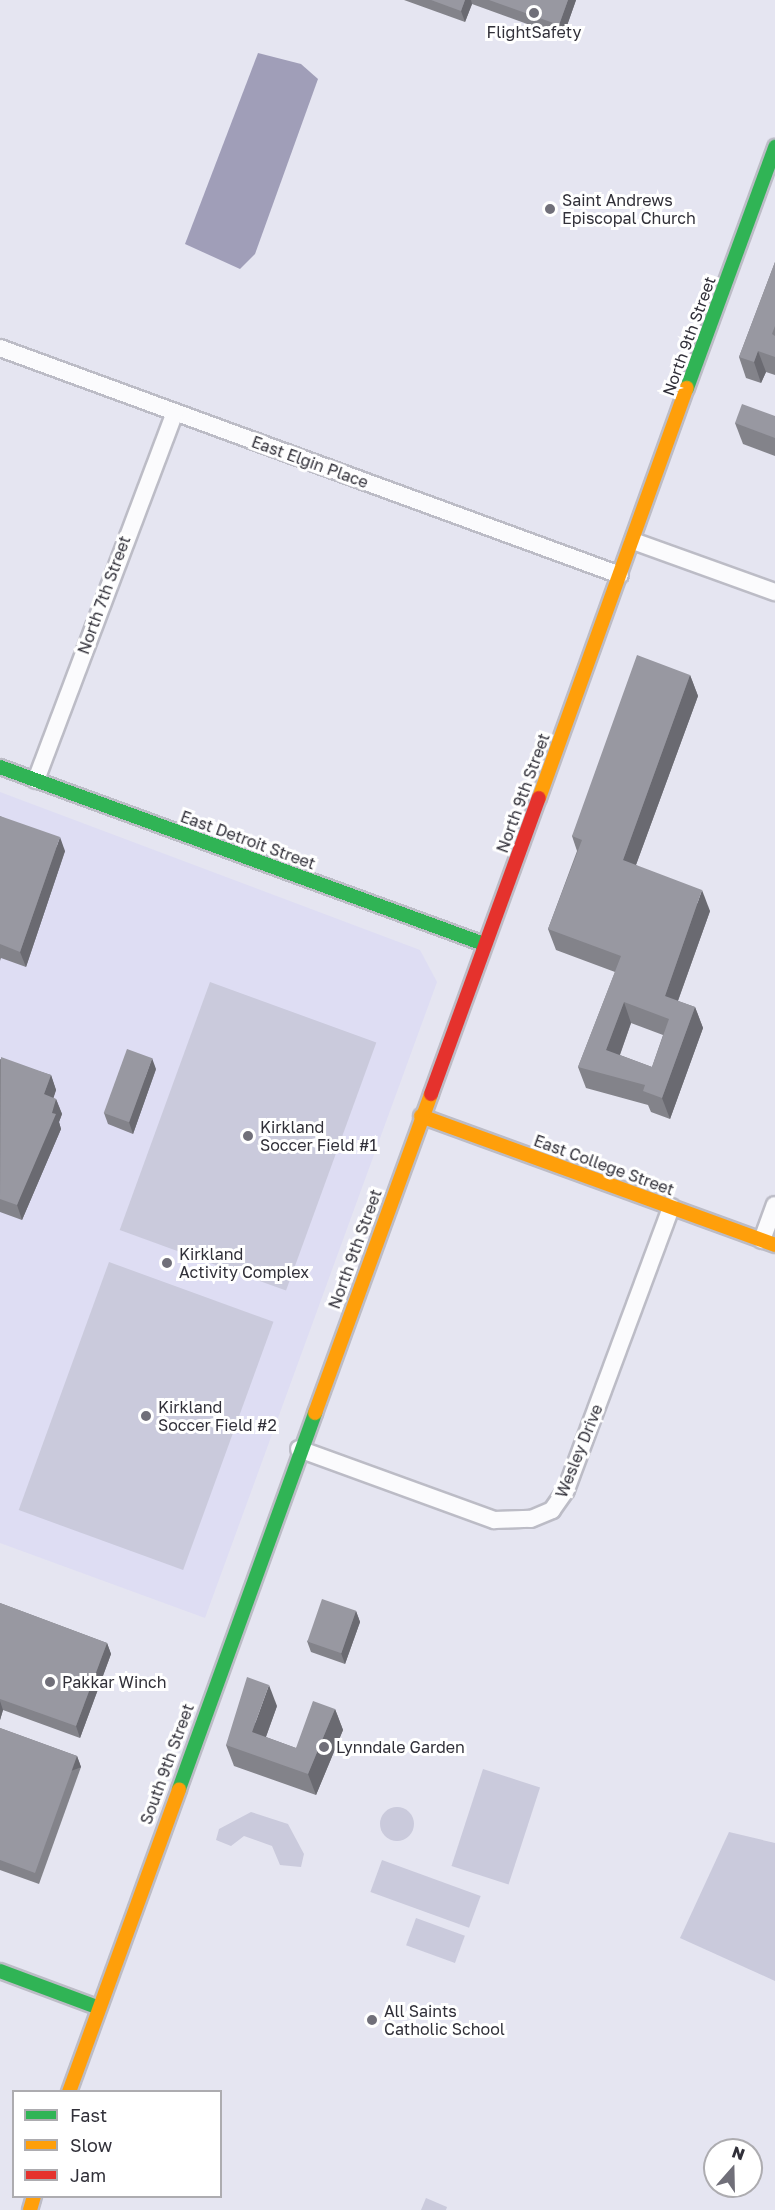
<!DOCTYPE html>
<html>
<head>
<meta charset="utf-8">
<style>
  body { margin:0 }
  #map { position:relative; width:775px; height:2210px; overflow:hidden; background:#e5e5f1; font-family:"Golos Text",sans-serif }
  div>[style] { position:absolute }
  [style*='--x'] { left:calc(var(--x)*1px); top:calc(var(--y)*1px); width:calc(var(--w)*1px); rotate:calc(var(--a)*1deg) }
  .built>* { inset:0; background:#deddf3 }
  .green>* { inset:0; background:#cacadc; transform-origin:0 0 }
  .round { border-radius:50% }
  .water>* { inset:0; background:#a09eb8 }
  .roads { filter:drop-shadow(2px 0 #bcbcc6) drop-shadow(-2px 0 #bcbcc6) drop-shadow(0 2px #bcbcc6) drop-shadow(0 -2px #bcbcc6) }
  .street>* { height:16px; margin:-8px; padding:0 8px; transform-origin:8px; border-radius:8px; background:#fbfbfd }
  .fast>* { height:14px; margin:-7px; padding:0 7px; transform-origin:7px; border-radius:7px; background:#30b455 }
  .slow>* { height:14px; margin:-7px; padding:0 7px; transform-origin:7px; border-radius:7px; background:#ff9f0a }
  .jam>* { height:14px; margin:-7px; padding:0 7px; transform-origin:7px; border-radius:7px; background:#e5322d }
  .wall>* { inset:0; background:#83838a }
  .shaded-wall>* { inset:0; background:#6a6a71; transform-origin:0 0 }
  .building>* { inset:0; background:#9898a1; transform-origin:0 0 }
  .dots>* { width:16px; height:16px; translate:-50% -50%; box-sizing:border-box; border:3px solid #fff; border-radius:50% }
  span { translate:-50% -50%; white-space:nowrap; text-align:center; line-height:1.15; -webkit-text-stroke:6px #fff; paint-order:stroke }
  .poi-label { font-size:16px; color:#313039 }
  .left { translate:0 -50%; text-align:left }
  .street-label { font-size:16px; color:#313039 }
  .legend { position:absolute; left:12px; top:2090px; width:210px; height:108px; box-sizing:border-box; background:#fff; border:2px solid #adacb0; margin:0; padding:8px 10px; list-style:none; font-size:18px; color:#313039 }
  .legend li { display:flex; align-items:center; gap:12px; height:30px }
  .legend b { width:30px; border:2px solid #adacb0 }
  .north { position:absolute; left:703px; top:2138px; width:60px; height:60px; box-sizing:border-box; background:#fff; border:2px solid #adacb0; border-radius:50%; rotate:20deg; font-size:16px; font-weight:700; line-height:24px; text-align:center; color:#313039 }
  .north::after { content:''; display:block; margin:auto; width:21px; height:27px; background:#706f79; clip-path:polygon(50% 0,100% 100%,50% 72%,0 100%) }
</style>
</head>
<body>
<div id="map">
  <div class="built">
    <i style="clip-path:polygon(0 792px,420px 950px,437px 982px,205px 1618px,0 1543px)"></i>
  </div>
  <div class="green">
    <i style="left:210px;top:982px;width:177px;height:264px;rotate:20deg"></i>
    <i style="left:109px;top:1262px;width:175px;height:264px;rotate:20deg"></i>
    <i style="left:483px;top:1769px;width:60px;height:102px;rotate:18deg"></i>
    <i class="round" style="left:380px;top:1807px;width:34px;height:34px"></i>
    <i style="clip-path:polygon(251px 1812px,288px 1824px,304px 1854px,301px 1867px,280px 1865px,272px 1846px,244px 1836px,231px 1846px,216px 1840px,219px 1829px)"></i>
    <i style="clip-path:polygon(729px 1832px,775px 1843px,775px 1981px,680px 1938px)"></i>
    <i style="left:382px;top:1860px;width:105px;height:34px;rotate:20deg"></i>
    <i style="left:416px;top:1918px;width:52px;height:29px;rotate:20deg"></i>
    <i style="clip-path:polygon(426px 2198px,447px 2207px,446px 2210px,421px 2210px)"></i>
  </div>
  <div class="water">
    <i style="clip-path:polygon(258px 53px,301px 64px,318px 79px,255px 254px,240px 269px,185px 244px)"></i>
  </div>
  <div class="roads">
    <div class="street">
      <i style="--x:0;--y:348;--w:660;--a:20.11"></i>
      <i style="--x:633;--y:541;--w:151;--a:19.8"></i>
      <i style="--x:36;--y:780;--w:393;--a:-69.3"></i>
      <i style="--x:762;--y:1240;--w:37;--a:-70"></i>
      <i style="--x:299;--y:1449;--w:208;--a:20"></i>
      <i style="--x:494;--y:1520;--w:37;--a:-2"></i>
      <i style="--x:531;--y:1519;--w:23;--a:-23"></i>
      <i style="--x:552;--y:1510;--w:24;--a:-55"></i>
      <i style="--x:566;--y:1490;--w:302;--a:-69.6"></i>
    </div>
    <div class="fast">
      <i style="--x:687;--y:388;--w:257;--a:-69.9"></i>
      <i style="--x:0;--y:767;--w:515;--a:20.09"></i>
      <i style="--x:179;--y:1789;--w:400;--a:-70.1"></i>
      <i style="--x:0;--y:1971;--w:103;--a:20.4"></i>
    </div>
    <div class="slow">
      <i style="--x:539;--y:798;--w:436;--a:-70.2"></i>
      <i style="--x:421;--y:1116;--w:377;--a:20"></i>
      <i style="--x:315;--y:1413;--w:339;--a:-70"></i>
      <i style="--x:69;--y:2092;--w:322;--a:-70"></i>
      <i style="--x:30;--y:2210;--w:15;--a:-74"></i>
    </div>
    <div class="jam">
      <i style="--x:431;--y:1094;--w:315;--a:-70"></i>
    </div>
  </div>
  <div class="wall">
    <i style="clip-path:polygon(404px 0,576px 0,563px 37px,472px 4px,465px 22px)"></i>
    <i style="clip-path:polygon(775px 262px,775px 375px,766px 372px,761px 383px,746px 378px,739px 357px)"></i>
    <i style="clip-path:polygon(775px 416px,775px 456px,743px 444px,735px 423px)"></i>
    <i style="clip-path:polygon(evenodd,690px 675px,698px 696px,636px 865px,710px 911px,678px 1001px,695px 1007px,703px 1028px,670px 1119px,651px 1112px,648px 1105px,586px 1088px,578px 1067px,615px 972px,556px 950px,548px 929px,577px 851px,572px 836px,690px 675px,631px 1023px,663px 1035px,652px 1067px,620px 1055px,631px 1023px)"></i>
    <i style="clip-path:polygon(0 816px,65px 851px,26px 967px,1px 958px,0 961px)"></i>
    <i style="clip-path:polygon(0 1059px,51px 1075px,56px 1090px,53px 1098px,56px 1099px,62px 1114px,59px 1122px,61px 1129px,22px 1220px,0 1212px)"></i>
    <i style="clip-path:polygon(156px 1069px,133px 1134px,108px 1124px,104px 1113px)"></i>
    <i style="clip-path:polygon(0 1603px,107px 1643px,111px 1654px,80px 1738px,3px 1710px,0 1720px)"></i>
    <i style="clip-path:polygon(356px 1611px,360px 1622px,345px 1664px,311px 1652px,307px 1641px)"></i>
    <i style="clip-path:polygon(277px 1706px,266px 1737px,296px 1748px,335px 1709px,343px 1730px,316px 1795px,234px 1766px,226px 1745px)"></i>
    <i style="clip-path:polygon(0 1728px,77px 1756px,81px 1767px,39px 1884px,0 1870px)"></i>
  </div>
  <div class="shaded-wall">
    <i style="clip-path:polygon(465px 0,471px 0,472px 4px,465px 22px,461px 11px)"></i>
    <i style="clip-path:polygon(568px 0,576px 0,563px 37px,559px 25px)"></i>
    <i style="clip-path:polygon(758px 351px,766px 372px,761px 383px,754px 362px)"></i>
    <i style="clip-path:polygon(690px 675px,698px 696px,630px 881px,623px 860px)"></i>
    <i style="clip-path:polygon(60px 837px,65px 851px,26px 967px,20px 952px)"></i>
    <i style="clip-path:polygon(702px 890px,710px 911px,672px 1017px,665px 996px)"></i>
    <i style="clip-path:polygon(624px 1002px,631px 1023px,614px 1071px,606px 1050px)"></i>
    <i style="clip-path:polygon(695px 1007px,703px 1028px,670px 1119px,662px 1098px)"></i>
    <i style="clip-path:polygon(152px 1058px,156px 1069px,133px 1134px,129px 1122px)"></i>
    <i style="clip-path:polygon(51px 1075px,56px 1090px,50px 1109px,44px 1094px)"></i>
    <i style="clip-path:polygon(56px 1099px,62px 1114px,59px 1122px,61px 1129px,22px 1220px,17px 1205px)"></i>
    <i style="clip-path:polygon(356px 1611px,360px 1622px,345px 1664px,341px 1653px)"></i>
    <i style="clip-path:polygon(107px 1643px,111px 1654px,80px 1738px,76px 1726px)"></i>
    <i style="clip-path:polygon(269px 1685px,277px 1706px,260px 1753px,252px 1732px)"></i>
    <i style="clip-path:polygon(0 1701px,3px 1710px,0 1720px)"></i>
    <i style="clip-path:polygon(335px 1709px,343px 1730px,316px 1795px,308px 1774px)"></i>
    <i style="left:77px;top:1756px;width:12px;height:124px;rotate:70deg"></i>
  </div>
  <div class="building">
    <i style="clip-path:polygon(431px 0,465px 0,461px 11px)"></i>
    <i style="clip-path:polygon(489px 0,568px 0,559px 25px)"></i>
    <i style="clip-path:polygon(775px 262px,775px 326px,772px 334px,775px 336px,775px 357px,758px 351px,754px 362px,739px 357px)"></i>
    <i style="clip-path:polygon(742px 404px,775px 416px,775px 438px,735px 423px)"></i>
    <i style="clip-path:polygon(evenodd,637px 655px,690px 675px,623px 860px,702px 890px,665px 996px,695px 1007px,662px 1098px,643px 1091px,645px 1085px,578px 1067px,621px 956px,548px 929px,582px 840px,572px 836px,637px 655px,624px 1002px,669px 1019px,652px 1067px,606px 1050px,624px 1002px)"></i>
    <i style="clip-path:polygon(0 816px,60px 837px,20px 952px,0 944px)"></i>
    <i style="left:127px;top:1049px;width:27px;height:68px;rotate:20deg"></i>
    <i style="clip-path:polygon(1px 1057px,51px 1075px,44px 1094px,56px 1099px,52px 1113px,56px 1114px,17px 1205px,0 1199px)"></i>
    <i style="left:322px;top:1599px;width:36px;height:45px;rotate:19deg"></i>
    <i style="clip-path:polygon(0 1603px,107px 1643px,76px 1726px,0 1699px)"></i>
    <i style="clip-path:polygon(247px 1677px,269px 1685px,252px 1732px,296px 1748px,313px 1701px,335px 1709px,308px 1774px,226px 1745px)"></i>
    <i style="clip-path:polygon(0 1728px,77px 1756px,35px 1873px,0 1860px)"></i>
  </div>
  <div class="dots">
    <i style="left:534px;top:13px;background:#706f79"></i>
    <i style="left:550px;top:209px;background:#706f79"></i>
    <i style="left:248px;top:1136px;background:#706f79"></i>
    <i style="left:167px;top:1263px;background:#706f79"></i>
    <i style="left:146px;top:1416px;background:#706f79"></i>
    <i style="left:50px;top:1682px;background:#706f79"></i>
    <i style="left:324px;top:1747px;background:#706f79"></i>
    <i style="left:372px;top:2020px;background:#706f79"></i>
  </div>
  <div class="poi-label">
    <span style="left:534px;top:32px">FlightSafety</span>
    <span class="left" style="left:562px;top:209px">Saint Andrews<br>Episcopal Church</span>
    <span class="left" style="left:260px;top:1136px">Kirkland<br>Soccer Field #1</span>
    <span class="left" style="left:179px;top:1263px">Kirkland<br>Activity Complex</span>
    <span class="left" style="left:158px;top:1416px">Kirkland<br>Soccer Field #2</span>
    <span class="left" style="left:62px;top:1682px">Pakkar Winch</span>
    <span class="left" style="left:336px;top:1747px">Lynndale Garden</span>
    <span class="left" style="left:384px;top:2020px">All Saints<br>Catholic School</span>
  </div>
  <div class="street-label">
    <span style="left:689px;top:336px;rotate:-70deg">North 9th Street</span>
    <span style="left:310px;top:462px;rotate:20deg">East Elgin Place</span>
    <span style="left:104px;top:595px;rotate:-70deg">North 7th Street</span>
    <span style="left:523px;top:793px;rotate:-70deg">North 9th Street</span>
    <span style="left:248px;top:840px;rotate:20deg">East Detroit Street</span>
    <span style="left:604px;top:1165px;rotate:20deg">East College Street</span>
    <span style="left:355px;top:1249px;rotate:-70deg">North 9th Street</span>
    <span style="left:579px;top:1451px;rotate:-68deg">Wesley Drive</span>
    <span style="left:167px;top:1764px;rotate:-70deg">South 9th Street</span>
  </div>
  <ul class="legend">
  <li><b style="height:8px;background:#30b455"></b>Fast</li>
  <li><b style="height:8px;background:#ff9f0a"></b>Slow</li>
  <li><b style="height:8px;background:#e5322d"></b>Jam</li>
  </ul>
  <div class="north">N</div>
</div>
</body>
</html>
